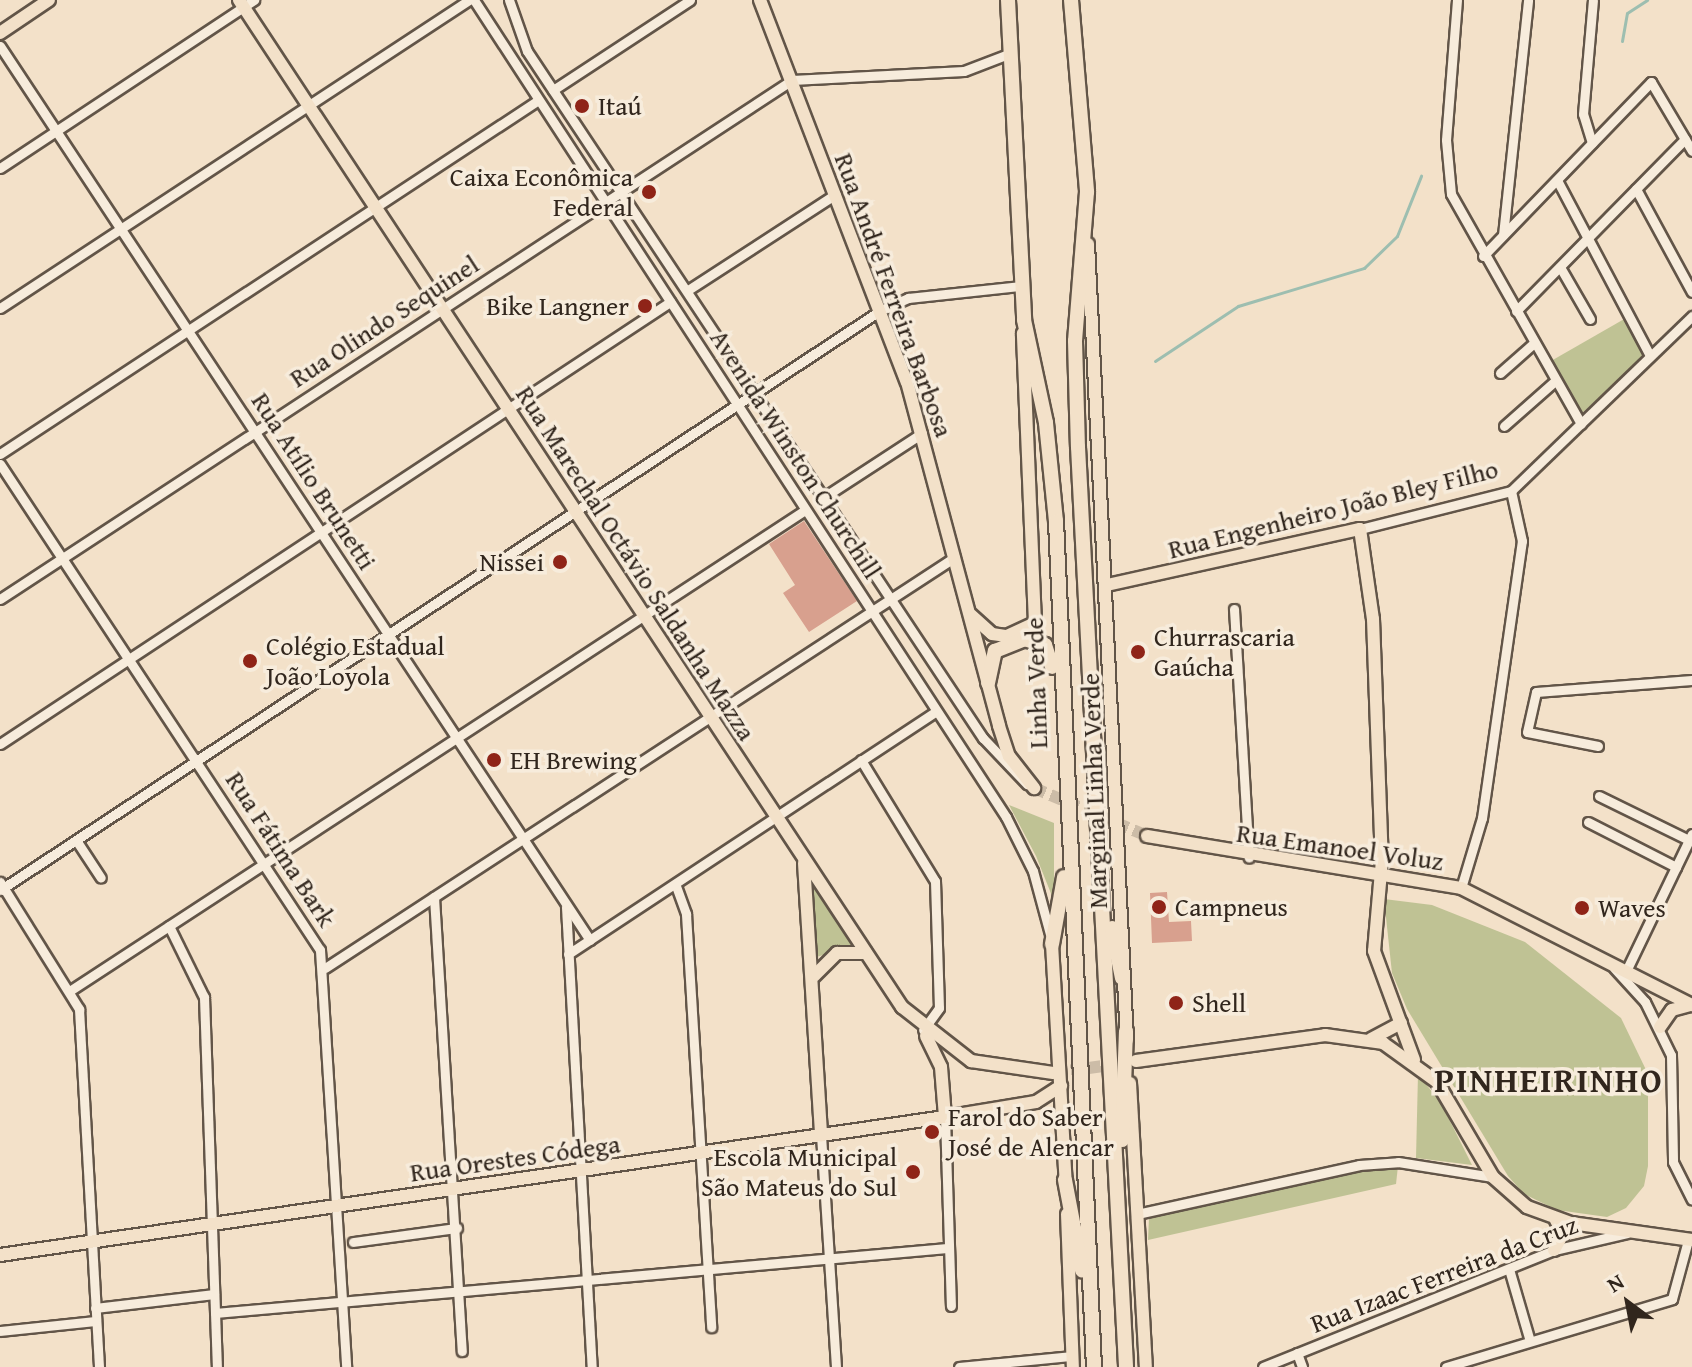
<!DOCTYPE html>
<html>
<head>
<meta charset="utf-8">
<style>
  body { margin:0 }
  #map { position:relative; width:1692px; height:1367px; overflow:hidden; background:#f3e1c9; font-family:"Gentium Book Plus",serif }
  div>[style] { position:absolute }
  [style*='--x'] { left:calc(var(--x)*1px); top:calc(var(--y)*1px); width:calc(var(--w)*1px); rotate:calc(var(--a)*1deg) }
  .green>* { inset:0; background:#bfc294 }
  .stream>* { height:3px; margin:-1.5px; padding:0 1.5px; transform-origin:1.5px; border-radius:1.5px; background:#9dbeb0 }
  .building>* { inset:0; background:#d8a08e }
  .major-tunnel>* { height:12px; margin-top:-6px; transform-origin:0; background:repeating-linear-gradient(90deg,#ccbca7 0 12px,transparent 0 18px) }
  .roads { filter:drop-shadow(2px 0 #625548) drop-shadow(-2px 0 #625548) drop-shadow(0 2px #625548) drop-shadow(0 -2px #625548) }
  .minor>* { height:9px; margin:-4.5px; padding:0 4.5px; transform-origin:4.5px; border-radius:4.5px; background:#f7ecdc }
  .major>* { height:12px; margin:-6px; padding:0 6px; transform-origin:6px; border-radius:6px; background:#f3e1c9 }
  .highway>* { height:14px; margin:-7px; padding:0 7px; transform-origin:7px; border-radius:7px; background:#f3e1c9 }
  .dots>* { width:22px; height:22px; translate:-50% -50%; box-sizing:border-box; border:4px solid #f7ecdc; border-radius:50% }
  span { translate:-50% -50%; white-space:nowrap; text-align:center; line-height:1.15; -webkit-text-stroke:7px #f7ecdc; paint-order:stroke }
  .poi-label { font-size:26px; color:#31261d }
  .left { translate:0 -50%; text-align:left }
  .right { translate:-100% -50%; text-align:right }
  .street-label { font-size:26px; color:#31261d }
  .district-label { font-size:34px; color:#31261d; font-weight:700; letter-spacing:2px }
  .north { position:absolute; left:1588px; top:1263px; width:80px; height:80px; -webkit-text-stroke:6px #f7ecdc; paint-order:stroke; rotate:328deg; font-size:22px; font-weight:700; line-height:32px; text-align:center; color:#31261d }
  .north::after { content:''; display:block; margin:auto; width:28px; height:36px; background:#31261d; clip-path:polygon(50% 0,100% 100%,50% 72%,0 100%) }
</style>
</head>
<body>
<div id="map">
  <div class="green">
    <i style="clip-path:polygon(1626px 318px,1647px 355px,1582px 413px,1551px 361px)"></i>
    <i style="clip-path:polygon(1009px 805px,1054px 823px,1054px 901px,1036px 856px)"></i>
    <i style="clip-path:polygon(812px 885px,855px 944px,817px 957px)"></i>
    <i style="clip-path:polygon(1384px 899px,1432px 905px,1525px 942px,1621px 1018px,1648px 1074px,1648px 1166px,1644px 1186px,1626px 1208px,1607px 1217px,1557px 1210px,1524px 1194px,1508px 1176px,1407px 1009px,1392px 973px)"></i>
    <i style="clip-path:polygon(1418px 1074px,1441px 1103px,1472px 1165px,1416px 1158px)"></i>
    <i style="clip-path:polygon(1371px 1166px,1398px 1166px,1396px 1184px,1148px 1240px,1149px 1218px)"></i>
  </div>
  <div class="stream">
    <i style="--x:1622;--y:41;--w:28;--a:-80"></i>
    <i style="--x:1627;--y:13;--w:24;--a:-33"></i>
    <i style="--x:1155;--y:361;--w:100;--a:-33.5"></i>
    <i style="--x:1238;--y:306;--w:132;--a:-16.8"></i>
    <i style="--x:1364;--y:268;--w:46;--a:-44.1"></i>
    <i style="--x:1397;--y:236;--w:65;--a:-68.2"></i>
  </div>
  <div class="building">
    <i style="clip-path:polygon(804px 521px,857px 601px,809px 632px,783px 593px,795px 585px,769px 544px)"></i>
    <i style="clip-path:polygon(1167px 892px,1169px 922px,1191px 921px,1192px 941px,1152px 943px,1150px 893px)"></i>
  </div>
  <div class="major-tunnel">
    <i style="--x:1034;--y:788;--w:123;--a:23"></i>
    <i style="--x:1053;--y:1073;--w:65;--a:-8"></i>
  </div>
  <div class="roads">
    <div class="minor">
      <i style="--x:474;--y:0;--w:975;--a:56.93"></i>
      <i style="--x:1006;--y:817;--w:60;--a:63.4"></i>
      <i style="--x:1033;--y:871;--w:65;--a:74.9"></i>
      <i style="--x:509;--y:0;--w:54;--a:70.6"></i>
      <i style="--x:527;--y:51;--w:825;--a:56.43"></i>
      <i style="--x:983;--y:738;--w:64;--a:46.3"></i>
      <i style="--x:1457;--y:0;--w:140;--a:94.5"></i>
      <i style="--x:1446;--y:140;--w:54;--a:84.7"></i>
      <i style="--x:1451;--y:194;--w:264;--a:60.5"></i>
      <i style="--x:0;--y:46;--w:1071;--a:56.58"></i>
      <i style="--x:553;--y:90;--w:164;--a:-33.3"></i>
      <i style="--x:1592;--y:143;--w:30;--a:-107"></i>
      <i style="--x:1583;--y:114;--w:114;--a:-85"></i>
      <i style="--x:0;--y:168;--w:305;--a:-33.5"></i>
      <i style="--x:1557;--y:180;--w:199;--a:62.1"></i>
      <i style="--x:1636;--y:189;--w:117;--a:61.5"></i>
      <i style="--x:1503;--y:235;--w:236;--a:-83.9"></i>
      <i style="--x:1483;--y:256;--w:242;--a:-46"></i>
      <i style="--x:1651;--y:82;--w:80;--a:59.3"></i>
      <i style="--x:1560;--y:267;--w:60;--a:60"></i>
      <i style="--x:688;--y:290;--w:176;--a:-33"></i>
      <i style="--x:0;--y:308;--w:561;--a:-33.29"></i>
      <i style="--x:1516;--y:311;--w:241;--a:-45.5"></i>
      <i style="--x:1500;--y:373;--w:45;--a:-41.4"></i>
      <i style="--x:1504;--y:426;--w:69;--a:-41.5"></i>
      <i style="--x:0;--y:454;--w:643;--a:-33.32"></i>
      <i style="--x:0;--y:464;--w:582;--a:56.64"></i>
      <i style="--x:320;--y:950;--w:418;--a:86.4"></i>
      <i style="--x:824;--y:497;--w:117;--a:-33.1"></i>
      <i style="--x:1360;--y:529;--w:156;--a:-14.1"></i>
      <i style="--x:1511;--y:491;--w:252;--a:-44"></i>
      <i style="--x:0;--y:599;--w:947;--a:-33.24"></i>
      <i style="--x:792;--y:80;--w:172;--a:-3"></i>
      <i style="--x:964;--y:71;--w:47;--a:-21.1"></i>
      <i style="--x:1234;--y:609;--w:249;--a:86.6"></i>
      <i style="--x:0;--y:744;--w:803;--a:-33.41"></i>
      <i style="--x:1598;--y:746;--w:72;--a:-168.8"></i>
      <i style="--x:1527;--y:732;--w:41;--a:-77.3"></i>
      <i style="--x:1536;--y:692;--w:156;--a:-4.4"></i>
      <i style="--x:861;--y:760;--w:142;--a:58.6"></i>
      <i style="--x:935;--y:881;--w:127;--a:88.2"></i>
      <i style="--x:939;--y:1008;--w:27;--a:126"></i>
      <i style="--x:1599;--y:796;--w:100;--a:26.1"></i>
      <i style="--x:1588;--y:822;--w:99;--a:27.1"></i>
      <i style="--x:76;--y:840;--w:45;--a:56.7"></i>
      <i style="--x:0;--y:882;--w:150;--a:58.1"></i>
      <i style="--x:79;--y:1009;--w:359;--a:86.8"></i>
      <i style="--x:676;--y:886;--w:30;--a:70"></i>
      <i style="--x:686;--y:914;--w:414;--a:86.5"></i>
      <i style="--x:1461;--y:888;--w:73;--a:-73.3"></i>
      <i style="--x:1482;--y:818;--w:280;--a:-81.8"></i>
      <i style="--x:1522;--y:541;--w:51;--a:-102.4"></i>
      <i style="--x:0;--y:890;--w:1055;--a:-33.36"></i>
      <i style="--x:881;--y:310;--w:30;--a:-24"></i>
      <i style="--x:908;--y:298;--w:114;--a:-6.1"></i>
      <i style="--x:434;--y:897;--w:455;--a:86.5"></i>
      <i style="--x:566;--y:907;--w:461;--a:86.8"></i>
      <i style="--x:169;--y:926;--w:79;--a:63.8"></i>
      <i style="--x:204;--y:997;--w:370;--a:88"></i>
      <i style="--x:568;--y:954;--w:441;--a:-33.4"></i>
      <i style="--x:325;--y:968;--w:752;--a:-33.12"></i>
      <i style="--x:1614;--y:968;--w:46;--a:47.6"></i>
      <i style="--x:1645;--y:1002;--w:59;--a:63.9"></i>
      <i style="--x:1671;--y:1055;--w:107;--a:88.9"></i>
      <i style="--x:1673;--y:1162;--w:42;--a:63.4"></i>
      <i style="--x:1626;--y:971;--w:152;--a:-64.3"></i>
      <i style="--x:71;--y:990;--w:877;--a:-33.18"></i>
      <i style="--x:945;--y:1117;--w:189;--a:88.2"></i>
      <i style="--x:821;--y:1135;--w:232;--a:86.3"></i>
      <i style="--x:1137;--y:1214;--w:227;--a:-12.4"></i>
      <i style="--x:1359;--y:1165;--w:39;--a:-4"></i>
      <i style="--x:1398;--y:1162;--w:96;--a:9"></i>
      <i style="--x:353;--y:1242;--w:105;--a:-7.7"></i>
      <i style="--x:1509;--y:1269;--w:72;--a:73.8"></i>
      <i style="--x:95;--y:1308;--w:120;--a:-6.7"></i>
      <i style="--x:215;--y:1313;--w:735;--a:-5.07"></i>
      <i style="--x:0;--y:1331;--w:96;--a:-6"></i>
      <i style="--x:1297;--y:1353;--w:15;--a:70"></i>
      <i style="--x:959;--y:1367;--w:114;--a:-5.6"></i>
      <i style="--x:1263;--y:1367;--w:314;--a:-21.9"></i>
      <i style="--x:1554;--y:1250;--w:75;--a:-13.1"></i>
      <i style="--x:1446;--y:1367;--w:236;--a:-16.7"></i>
      <i style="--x:1672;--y:1299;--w:61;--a:-74.8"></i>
    </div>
    <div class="major">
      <i style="--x:239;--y:0;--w:1206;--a:56.64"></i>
      <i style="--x:902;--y:1007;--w:88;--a:38"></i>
      <i style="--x:971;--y:1061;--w:83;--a:8.3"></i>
      <i style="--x:760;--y:0;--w:409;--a:69"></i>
      <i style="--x:907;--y:382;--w:356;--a:75"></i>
      <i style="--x:999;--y:726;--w:32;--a:72"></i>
      <i style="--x:1009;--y:756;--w:41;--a:52"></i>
      <i style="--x:0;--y:33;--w:59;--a:-34"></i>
      <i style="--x:1088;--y:244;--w:797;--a:87.2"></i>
      <i style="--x:1107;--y:585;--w:259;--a:-12.5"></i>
      <i style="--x:1360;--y:529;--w:91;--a:81.8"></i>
      <i style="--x:1373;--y:619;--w:241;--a:87.9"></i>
      <i style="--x:1382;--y:860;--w:91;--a:95"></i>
      <i style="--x:1374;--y:951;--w:116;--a:69.8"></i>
      <i style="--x:971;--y:615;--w:28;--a:42"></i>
      <i style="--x:992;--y:634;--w:15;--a:8"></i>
      <i style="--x:1007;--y:636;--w:31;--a:-25"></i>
      <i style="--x:1035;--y:623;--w:290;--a:-92.4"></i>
      <i style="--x:1147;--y:836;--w:318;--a:9.4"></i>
      <i style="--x:1461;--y:888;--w:259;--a:26.9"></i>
      <i style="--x:804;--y:863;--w:273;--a:86.4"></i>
      <i style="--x:1052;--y:944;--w:244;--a:86.7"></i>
      <i style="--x:814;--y:976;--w:33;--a:-45"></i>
      <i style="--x:837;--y:953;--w:29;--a:0"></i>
      <i style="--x:1660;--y:1027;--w:21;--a:-55"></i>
      <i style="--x:1672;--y:1010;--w:20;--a:-15"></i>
      <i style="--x:926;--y:1036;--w:34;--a:64"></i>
      <i style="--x:941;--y:1067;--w:50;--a:85.4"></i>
      <i style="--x:1371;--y:1039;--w:34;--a:-28"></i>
      <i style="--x:1136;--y:1061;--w:191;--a:-7.8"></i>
      <i style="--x:1325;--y:1035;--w:59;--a:7.9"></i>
      <i style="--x:1383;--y:1043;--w:67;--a:35.8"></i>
      <i style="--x:1437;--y:1082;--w:110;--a:59.5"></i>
      <i style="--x:1493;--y:1177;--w:45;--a:41.4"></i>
      <i style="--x:1527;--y:1207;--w:47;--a:20"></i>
      <i style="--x:1571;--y:1223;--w:122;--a:8"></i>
      <i style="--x:1130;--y:1083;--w:284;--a:86.8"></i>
      <i style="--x:1067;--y:1214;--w:153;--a:87.8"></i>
      <i style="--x:1554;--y:1250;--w:18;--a:-61"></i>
      <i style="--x:1563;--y:1234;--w:16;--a:-117"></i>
      <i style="--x:0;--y:1255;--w:955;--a:-8.31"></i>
      <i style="--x:945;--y:1117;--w:92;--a:-9.4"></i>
      <i style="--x:1036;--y:1102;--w:30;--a:-33"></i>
    </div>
    <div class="highway">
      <i style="--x:1008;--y:0;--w:320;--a:87.1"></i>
      <i style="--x:1024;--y:320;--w:105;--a:77.9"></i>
      <i style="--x:1046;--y:423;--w:99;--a:84.2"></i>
      <i style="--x:1056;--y:521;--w:847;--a:87.43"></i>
      <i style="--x:1071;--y:0;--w:193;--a:85.2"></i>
      <i style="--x:1087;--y:192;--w:149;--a:94.6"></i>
      <i style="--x:1075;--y:341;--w:106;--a:88.4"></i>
      <i style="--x:1078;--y:447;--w:921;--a:87.01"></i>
      <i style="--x:988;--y:683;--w:33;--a:-78"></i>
      <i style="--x:995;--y:651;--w:31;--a:-22"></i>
      <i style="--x:1024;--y:639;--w:22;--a:16"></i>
      <i style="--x:1045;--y:645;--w:23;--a:72"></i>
      <i style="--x:1112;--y:928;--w:51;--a:78.7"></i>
      <i style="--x:1052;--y:944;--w:68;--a:-79.8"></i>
      <i style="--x:1122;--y:1140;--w:109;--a:-87.9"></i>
      <i style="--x:1065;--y:1180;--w:92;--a:79.3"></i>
    </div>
  </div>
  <div class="dots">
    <i style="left:582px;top:106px;background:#8f2418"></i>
    <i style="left:649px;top:192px;background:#8f2418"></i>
    <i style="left:645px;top:306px;background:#8f2418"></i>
    <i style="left:560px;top:562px;background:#8f2418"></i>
    <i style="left:1138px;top:652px;background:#8f2418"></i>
    <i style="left:250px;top:661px;background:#8f2418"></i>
    <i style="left:494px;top:760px;background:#8f2418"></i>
    <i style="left:1159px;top:907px;background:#8f2418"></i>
    <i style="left:1582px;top:908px;background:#8f2418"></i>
    <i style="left:1176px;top:1003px;background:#8f2418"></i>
    <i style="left:932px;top:1132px;background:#8f2418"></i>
    <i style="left:913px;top:1172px;background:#8f2418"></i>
  </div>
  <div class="poi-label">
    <span class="left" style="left:598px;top:106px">Itaú</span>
    <span class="right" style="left:633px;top:192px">Caixa Econômica<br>Federal</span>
    <span class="right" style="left:629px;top:306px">Bike Langner</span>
    <span class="right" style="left:544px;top:562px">Nissei</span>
    <span class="left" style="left:1154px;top:652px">Churrascaria<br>Gaúcha</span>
    <span class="left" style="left:266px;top:661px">Colégio Estadual<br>João Loyola</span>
    <span class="left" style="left:510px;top:760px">EH Brewing</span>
    <span class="left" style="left:1175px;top:907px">Campneus</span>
    <span class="left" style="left:1598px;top:908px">Waves</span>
    <span class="left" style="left:1192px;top:1003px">Shell</span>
    <span class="left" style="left:948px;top:1132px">Farol do Saber<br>José de Alencar</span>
    <span class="right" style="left:897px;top:1172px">Escola Municipal<br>São Mateus do Sul</span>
  </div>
  <div class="street-label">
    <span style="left:894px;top:295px;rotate:70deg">Rua André Ferreira Barbosa</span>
    <span style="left:384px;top:321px;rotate:-33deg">Rua Olindo Sequinel</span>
    <span style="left:796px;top:454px;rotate:57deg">Avenida Winston Churchill</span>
    <span style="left:314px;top:481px;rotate:57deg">Rua Atílio Brunetti</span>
    <span style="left:1333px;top:509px;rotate:-14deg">Rua Engenheiro João Bley Filho</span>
    <span style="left:636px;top:563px;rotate:57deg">Rua Marechal Octávio Saldanha Mazza</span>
    <span style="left:1036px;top:683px;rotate:-92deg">Linha Verde</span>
    <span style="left:1094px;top:791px;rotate:-92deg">Marginal Linha Verde</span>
    <span style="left:1340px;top:847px;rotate:8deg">Rua Emanoel Voluz</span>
    <span style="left:281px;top:849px;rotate:57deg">Rua Fátima Bark</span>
    <span style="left:515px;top:1158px;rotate:-8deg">Rua Orestes Códega</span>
    <span style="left:1444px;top:1274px;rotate:-21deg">Rua Izaac Ferreira da Cruz</span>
  </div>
  <div class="district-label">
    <span style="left:1549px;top:1080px">PINHEIRINHO</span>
  </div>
  <div class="north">N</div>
</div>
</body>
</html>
